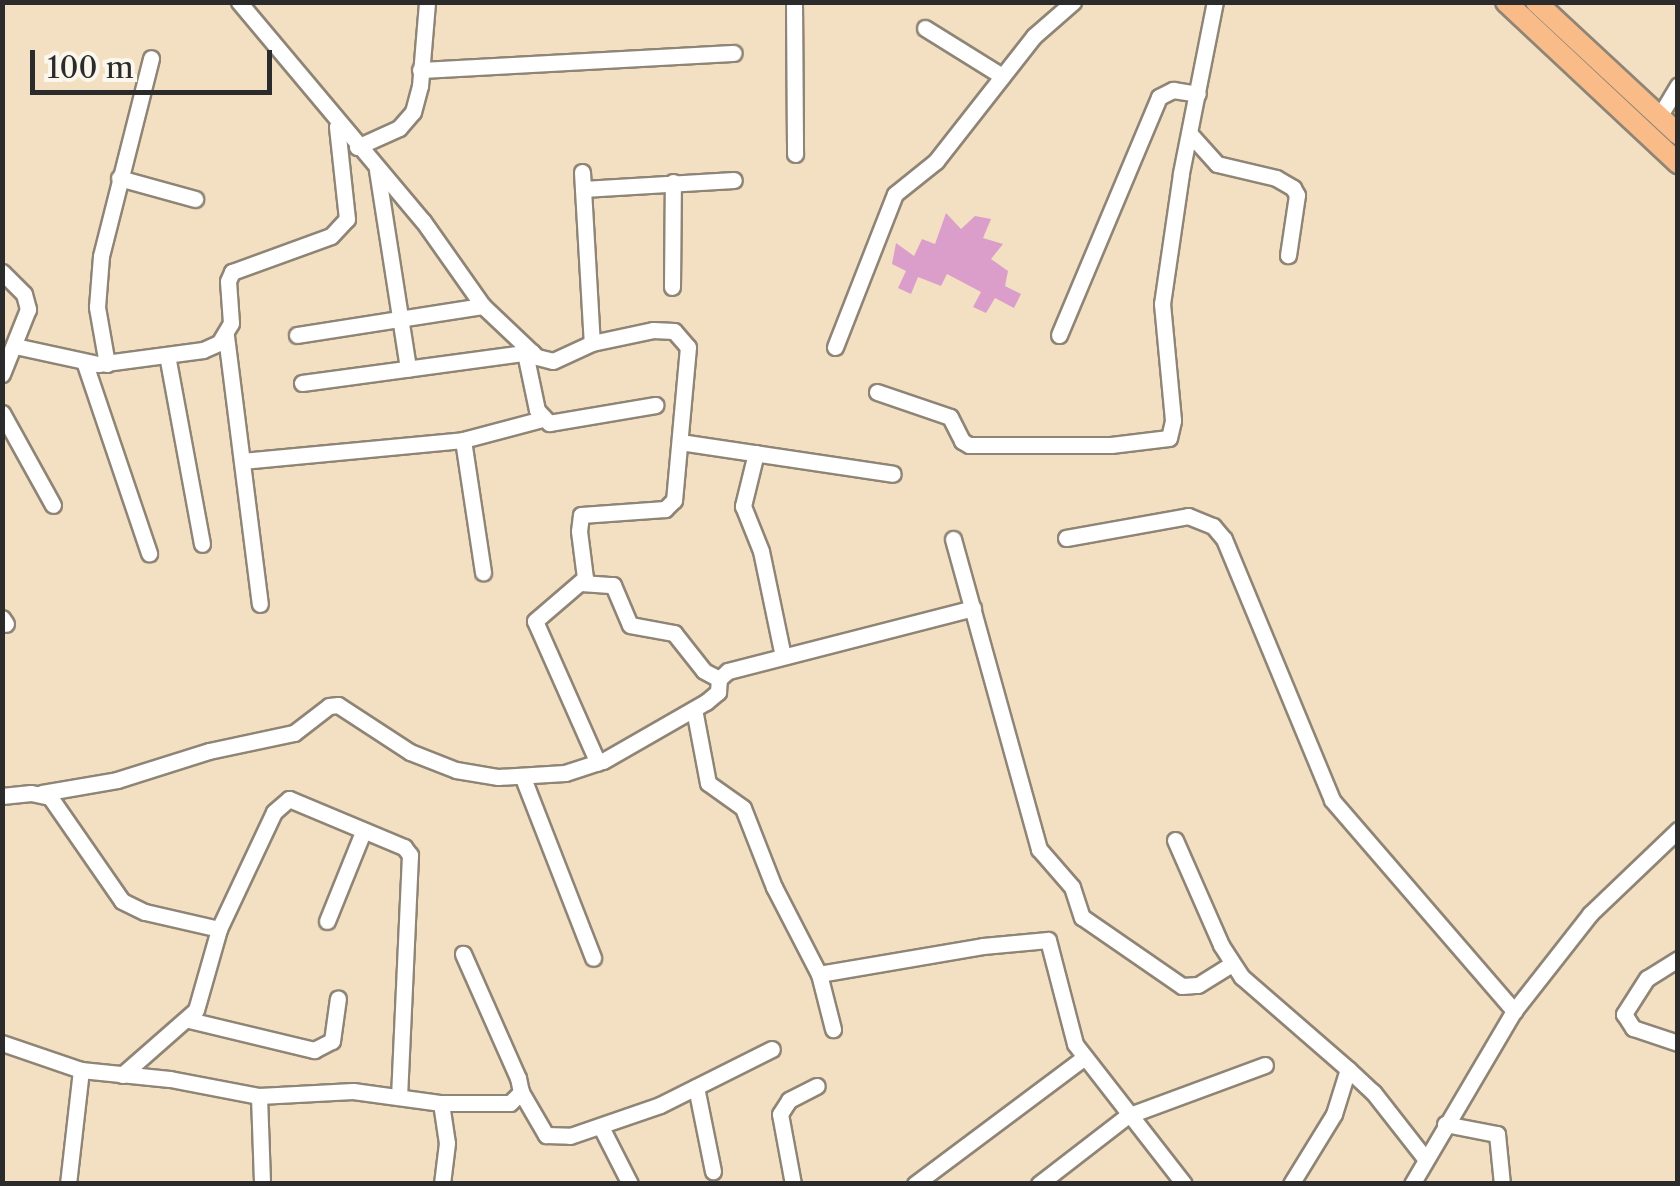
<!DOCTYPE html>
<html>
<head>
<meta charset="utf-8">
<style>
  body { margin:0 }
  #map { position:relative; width:1680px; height:1186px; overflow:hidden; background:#f3dfc2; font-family:"Libre Caslon Text",serif }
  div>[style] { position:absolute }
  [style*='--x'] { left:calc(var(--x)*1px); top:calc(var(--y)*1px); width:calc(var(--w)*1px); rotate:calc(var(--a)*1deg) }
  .building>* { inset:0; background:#db9ecb }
  .roads { filter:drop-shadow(2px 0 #8f8576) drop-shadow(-2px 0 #8f8576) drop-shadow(0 2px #8f8576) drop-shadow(0 -2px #8f8576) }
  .minor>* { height:15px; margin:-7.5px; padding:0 7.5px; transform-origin:7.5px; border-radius:7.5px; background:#fff }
  .major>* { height:20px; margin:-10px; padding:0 10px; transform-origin:10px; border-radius:10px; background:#f9bc89 }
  span { translate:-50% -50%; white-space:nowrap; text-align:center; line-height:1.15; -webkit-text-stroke:10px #fbf7ec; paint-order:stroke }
  .frame { position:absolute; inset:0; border:5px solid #2b2b2b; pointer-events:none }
  .scale { position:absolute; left:30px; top:50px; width:242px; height:45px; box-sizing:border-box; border:5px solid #2b2b2b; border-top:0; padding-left:12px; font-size:30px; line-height:35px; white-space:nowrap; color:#2b2b2b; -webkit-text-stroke:8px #fbf7ec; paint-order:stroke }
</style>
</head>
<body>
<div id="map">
  <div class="building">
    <i style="clip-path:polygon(946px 213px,961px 229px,975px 216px,991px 219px,983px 238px,1003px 244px,991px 259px,1008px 271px,1005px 286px,1021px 294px,1014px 308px,995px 298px,986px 313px,973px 307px,981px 292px,947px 274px,941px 286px,918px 277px,911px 294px,898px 288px,906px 271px,892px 264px,896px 243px,914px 256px,922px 239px,935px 244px)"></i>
  </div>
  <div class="roads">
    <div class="minor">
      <i style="--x:239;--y:2;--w:286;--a:50"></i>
      <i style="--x:423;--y:221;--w:104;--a:54.8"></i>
      <i style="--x:483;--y:306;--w:74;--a:43.4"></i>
      <i style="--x:537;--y:357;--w:16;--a:14"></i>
      <i style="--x:553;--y:361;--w:43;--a:-24.8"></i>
      <i style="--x:592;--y:343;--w:62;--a:-12"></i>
      <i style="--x:653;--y:330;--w:21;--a:3"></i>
      <i style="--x:674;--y:331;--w:21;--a:49"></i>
      <i style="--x:688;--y:347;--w:154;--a:95.2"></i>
      <i style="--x:674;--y:500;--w:13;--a:135"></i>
      <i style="--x:665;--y:509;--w:84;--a:175.9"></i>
      <i style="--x:581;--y:515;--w:16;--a:97"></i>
      <i style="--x:579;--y:531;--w:47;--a:82.7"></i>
      <i style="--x:585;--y:578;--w:66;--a:139.3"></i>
      <i style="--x:535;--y:621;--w:155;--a:66.1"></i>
      <i style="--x:794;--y:2;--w:152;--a:89.6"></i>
      <i style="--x:925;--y:28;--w:91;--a:31.9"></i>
      <i style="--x:420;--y:70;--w:314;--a:-3.1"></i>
      <i style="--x:1659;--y:117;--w:37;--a:-59"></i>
      <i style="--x:1190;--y:134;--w:40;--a:48"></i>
      <i style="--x:1217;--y:164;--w:61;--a:13.3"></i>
      <i style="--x:1276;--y:178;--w:20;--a:30"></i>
      <i style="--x:1293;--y:188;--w:8;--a:60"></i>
      <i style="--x:1297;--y:195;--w:61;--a:98.5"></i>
      <i style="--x:357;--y:147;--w:46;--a:-24.3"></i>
      <i style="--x:399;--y:128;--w:21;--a:-49"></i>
      <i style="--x:413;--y:112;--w:27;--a:-75"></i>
      <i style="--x:420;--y:86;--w:84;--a:-85.2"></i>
      <i style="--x:377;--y:170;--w:201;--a:81.1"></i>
      <i style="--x:582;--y:172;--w:171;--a:86.7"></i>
      <i style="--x:119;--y:178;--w:79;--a:15.4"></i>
      <i style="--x:583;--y:189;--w:151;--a:-3.4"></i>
      <i style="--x:2;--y:272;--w:31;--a:45"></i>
      <i style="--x:24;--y:294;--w:16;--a:75"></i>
      <i style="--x:28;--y:309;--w:70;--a:111.8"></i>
      <i style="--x:672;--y:287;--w:105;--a:-89.5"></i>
      <i style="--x:297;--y:335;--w:188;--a:-8.9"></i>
      <i style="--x:1059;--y:335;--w:258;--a:-67.2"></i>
      <i style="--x:1159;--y:97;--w:16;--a:-27"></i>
      <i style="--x:1173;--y:90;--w:25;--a:9"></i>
      <i style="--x:226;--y:336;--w:270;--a:82.8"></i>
      <i style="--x:15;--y:346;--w:85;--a:12.2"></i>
      <i style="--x:98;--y:364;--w:106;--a:-7.6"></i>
      <i style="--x:203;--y:350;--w:17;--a:-24"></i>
      <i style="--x:219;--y:343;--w:23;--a:-59"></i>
      <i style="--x:231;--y:323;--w:42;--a:-94.1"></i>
      <i style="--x:228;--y:281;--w:10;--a:-66"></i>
      <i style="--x:232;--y:272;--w:105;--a:-20"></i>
      <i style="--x:331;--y:236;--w:23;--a:-47"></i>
      <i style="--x:347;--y:219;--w:93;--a:-96.2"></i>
      <i style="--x:835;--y:347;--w:164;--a:-68.6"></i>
      <i style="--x:895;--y:194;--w:53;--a:-38.8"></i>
      <i style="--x:936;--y:161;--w:159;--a:-51.9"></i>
      <i style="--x:1034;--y:36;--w:52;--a:-41.1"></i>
      <i style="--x:525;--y:353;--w:58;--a:78.1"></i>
      <i style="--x:537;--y:410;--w:18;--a:47"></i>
      <i style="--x:549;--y:423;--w:108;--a:-9.6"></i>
      <i style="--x:167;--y:355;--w:192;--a:79.5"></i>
      <i style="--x:85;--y:364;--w:200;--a:71.3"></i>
      <i style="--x:107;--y:364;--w:58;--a:-100"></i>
      <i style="--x:97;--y:307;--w:51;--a:-85.5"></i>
      <i style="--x:101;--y:256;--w:204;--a:-75.8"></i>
      <i style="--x:302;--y:383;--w:232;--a:-7.7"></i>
      <i style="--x:877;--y:392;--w:77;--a:18.9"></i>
      <i style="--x:950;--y:417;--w:27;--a:63"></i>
      <i style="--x:962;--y:441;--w:8;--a:30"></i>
      <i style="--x:969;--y:445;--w:142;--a:0"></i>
      <i style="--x:1111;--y:445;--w:58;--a:-6.9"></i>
      <i style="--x:1169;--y:438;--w:18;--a:-77"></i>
      <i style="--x:1173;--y:420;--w:117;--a:-95.4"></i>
      <i style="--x:1162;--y:304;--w:132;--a:-81.7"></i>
      <i style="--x:1181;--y:173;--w:174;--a:-78.8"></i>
      <i style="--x:2;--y:413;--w:105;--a:61"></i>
      <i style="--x:463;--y:440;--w:134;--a:81.4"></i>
      <i style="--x:680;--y:442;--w:215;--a:8.5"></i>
      <i style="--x:756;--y:453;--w:55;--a:103.8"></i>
      <i style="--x:743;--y:506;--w:48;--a:68.2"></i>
      <i style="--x:761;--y:551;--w:107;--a:78.2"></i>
      <i style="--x:242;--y:461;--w:222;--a:-5.4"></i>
      <i style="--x:463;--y:440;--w:82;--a:-14.9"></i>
      <i style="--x:1066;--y:538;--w:124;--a:-10.2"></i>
      <i style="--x:1188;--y:516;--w:27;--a:22"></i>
      <i style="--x:1213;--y:526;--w:17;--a:50"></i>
      <i style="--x:1224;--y:539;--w:282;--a:67.5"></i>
      <i style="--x:1332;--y:800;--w:279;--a:49.2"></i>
      <i style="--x:953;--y:539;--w:322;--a:74.5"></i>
      <i style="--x:1039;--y:849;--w:50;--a:49"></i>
      <i style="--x:1072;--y:887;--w:32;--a:72"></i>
      <i style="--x:1082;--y:917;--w:121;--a:34.6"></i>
      <i style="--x:1182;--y:986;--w:16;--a:-4"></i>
      <i style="--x:1198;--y:985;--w:40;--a:-32"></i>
      <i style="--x:581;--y:583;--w:32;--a:4"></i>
      <i style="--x:613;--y:585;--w:43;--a:67"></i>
      <i style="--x:630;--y:625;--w:45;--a:10.3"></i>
      <i style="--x:674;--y:633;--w:48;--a:51.7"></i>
      <i style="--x:704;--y:671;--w:17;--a:28"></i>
      <i style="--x:2;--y:618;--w:7;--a:56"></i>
      <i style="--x:694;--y:709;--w:75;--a:79.3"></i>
      <i style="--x:708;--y:783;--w:43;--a:35.5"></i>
      <i style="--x:743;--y:808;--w:85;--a:68.6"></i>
      <i style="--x:774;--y:887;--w:98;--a:62.7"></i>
      <i style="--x:819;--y:974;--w:57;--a:75.7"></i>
      <i style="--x:523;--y:778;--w:193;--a:68.7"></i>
      <i style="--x:42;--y:793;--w:76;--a:-9.8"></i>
      <i style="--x:117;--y:780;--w:96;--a:-17.5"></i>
      <i style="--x:209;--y:751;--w:87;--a:-12"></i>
      <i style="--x:294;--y:733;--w:44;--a:-37.6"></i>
      <i style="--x:329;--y:706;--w:9;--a:-6"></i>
      <i style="--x:338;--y:705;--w:86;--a:33.1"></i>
      <i style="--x:410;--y:752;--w:49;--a:21.4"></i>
      <i style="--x:456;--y:770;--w:43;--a:9.5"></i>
      <i style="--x:498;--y:777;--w:67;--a:-3.4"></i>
      <i style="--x:565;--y:773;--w:40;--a:-18"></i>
      <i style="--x:603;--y:761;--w:119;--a:-29.8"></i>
      <i style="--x:706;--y:702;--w:16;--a:-40"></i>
      <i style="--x:718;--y:692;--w:13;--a:-86"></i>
      <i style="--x:719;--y:679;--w:12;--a:-42"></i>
      <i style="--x:728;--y:671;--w:253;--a:-14.4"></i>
      <i style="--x:2;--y:796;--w:29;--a:-6"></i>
      <i style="--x:31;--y:793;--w:19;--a:12"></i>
      <i style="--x:50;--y:797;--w:126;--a:55.3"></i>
      <i style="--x:122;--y:901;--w:25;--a:26"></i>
      <i style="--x:145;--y:912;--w:76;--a:12.9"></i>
      <i style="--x:1175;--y:840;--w:115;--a:66.3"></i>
      <i style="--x:1221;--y:945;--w:38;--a:57"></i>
      <i style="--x:1242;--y:977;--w:140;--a:41"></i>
      <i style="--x:327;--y:921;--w:96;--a:-68"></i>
      <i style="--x:1678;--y:959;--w:36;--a:148"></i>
      <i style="--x:1647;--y:978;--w:43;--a:122.6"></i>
      <i style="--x:1624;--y:1014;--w:17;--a:57"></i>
      <i style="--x:1633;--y:1028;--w:47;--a:18.4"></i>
      <i style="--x:819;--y:974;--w:166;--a:-9.7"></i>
      <i style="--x:983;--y:946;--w:65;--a:-5.3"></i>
      <i style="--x:1048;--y:940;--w:107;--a:75.4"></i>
      <i style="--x:1075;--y:1044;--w:177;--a:52.1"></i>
      <i style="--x:189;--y:1020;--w:129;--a:13.5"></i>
      <i style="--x:314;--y:1050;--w:20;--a:-27"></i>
      <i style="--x:332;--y:1041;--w:43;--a:-82.1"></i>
      <i style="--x:2;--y:1043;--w:83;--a:18.9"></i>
      <i style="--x:81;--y:1070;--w:89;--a:5.8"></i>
      <i style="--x:170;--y:1079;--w:91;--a:10.8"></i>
      <i style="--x:259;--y:1096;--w:94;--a:-3"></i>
      <i style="--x:353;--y:1091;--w:89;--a:7.8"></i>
      <i style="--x:441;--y:1103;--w:69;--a:0"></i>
      <i style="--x:510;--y:1103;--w:16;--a:-45"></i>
      <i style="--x:521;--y:1092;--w:14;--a:-102"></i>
      <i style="--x:518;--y:1078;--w:136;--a:-113.9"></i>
      <i style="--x:122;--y:1075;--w:98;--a:-41.3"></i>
      <i style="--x:196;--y:1010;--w:84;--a:-74.1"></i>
      <i style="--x:219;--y:929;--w:129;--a:-64.8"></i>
      <i style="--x:274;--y:812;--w:20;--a:-41"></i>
      <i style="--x:289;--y:799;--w:125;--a:22.7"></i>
      <i style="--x:404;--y:847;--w:10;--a:53"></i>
      <i style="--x:410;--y:855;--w:241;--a:92.6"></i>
      <i style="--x:696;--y:1087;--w:86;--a:78.6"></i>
      <i style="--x:521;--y:1092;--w:50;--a:59.8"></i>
      <i style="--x:546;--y:1135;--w:24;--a:2"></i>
      <i style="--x:570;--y:1136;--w:95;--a:-19"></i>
      <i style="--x:660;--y:1105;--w:125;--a:-26.6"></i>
      <i style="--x:259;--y:1096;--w:88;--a:88"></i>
      <i style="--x:441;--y:1103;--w:40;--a:81.5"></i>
      <i style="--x:447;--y:1143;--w:41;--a:97"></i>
      <i style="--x:1445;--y:1124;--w:53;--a:10.9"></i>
      <i style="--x:1497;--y:1134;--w:50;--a:84.3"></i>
      <i style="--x:601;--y:1127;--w:64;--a:63"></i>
      <i style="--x:68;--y:1184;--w:115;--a:-83.5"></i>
      <i style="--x:793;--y:1184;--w:71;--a:-100.5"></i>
      <i style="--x:780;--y:1114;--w:17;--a:-57"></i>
      <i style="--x:789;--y:1100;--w:31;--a:-27"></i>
      <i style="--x:915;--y:1184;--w:212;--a:-36.8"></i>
      <i style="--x:1039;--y:1184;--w:111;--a:-37.7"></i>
      <i style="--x:1127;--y:1116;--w:147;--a:-20.3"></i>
      <i style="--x:1291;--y:1184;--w:82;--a:-58.4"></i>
      <i style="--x:1334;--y:1114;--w:47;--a:-72.7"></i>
      <i style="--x:1348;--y:1069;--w:34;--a:43"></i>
      <i style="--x:1373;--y:1092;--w:83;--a:51.9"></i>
      <i style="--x:1412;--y:1184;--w:201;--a:-59.5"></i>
      <i style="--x:1514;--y:1011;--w:123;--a:-51.9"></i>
      <i style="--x:1590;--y:914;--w:122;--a:-43.7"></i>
    </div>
    <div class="major">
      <i style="--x:1506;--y:2;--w:236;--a:43.1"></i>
      <i style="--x:1536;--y:2;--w:194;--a:42.9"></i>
    </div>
  </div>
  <div class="frame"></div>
  <div class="scale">100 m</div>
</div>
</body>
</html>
